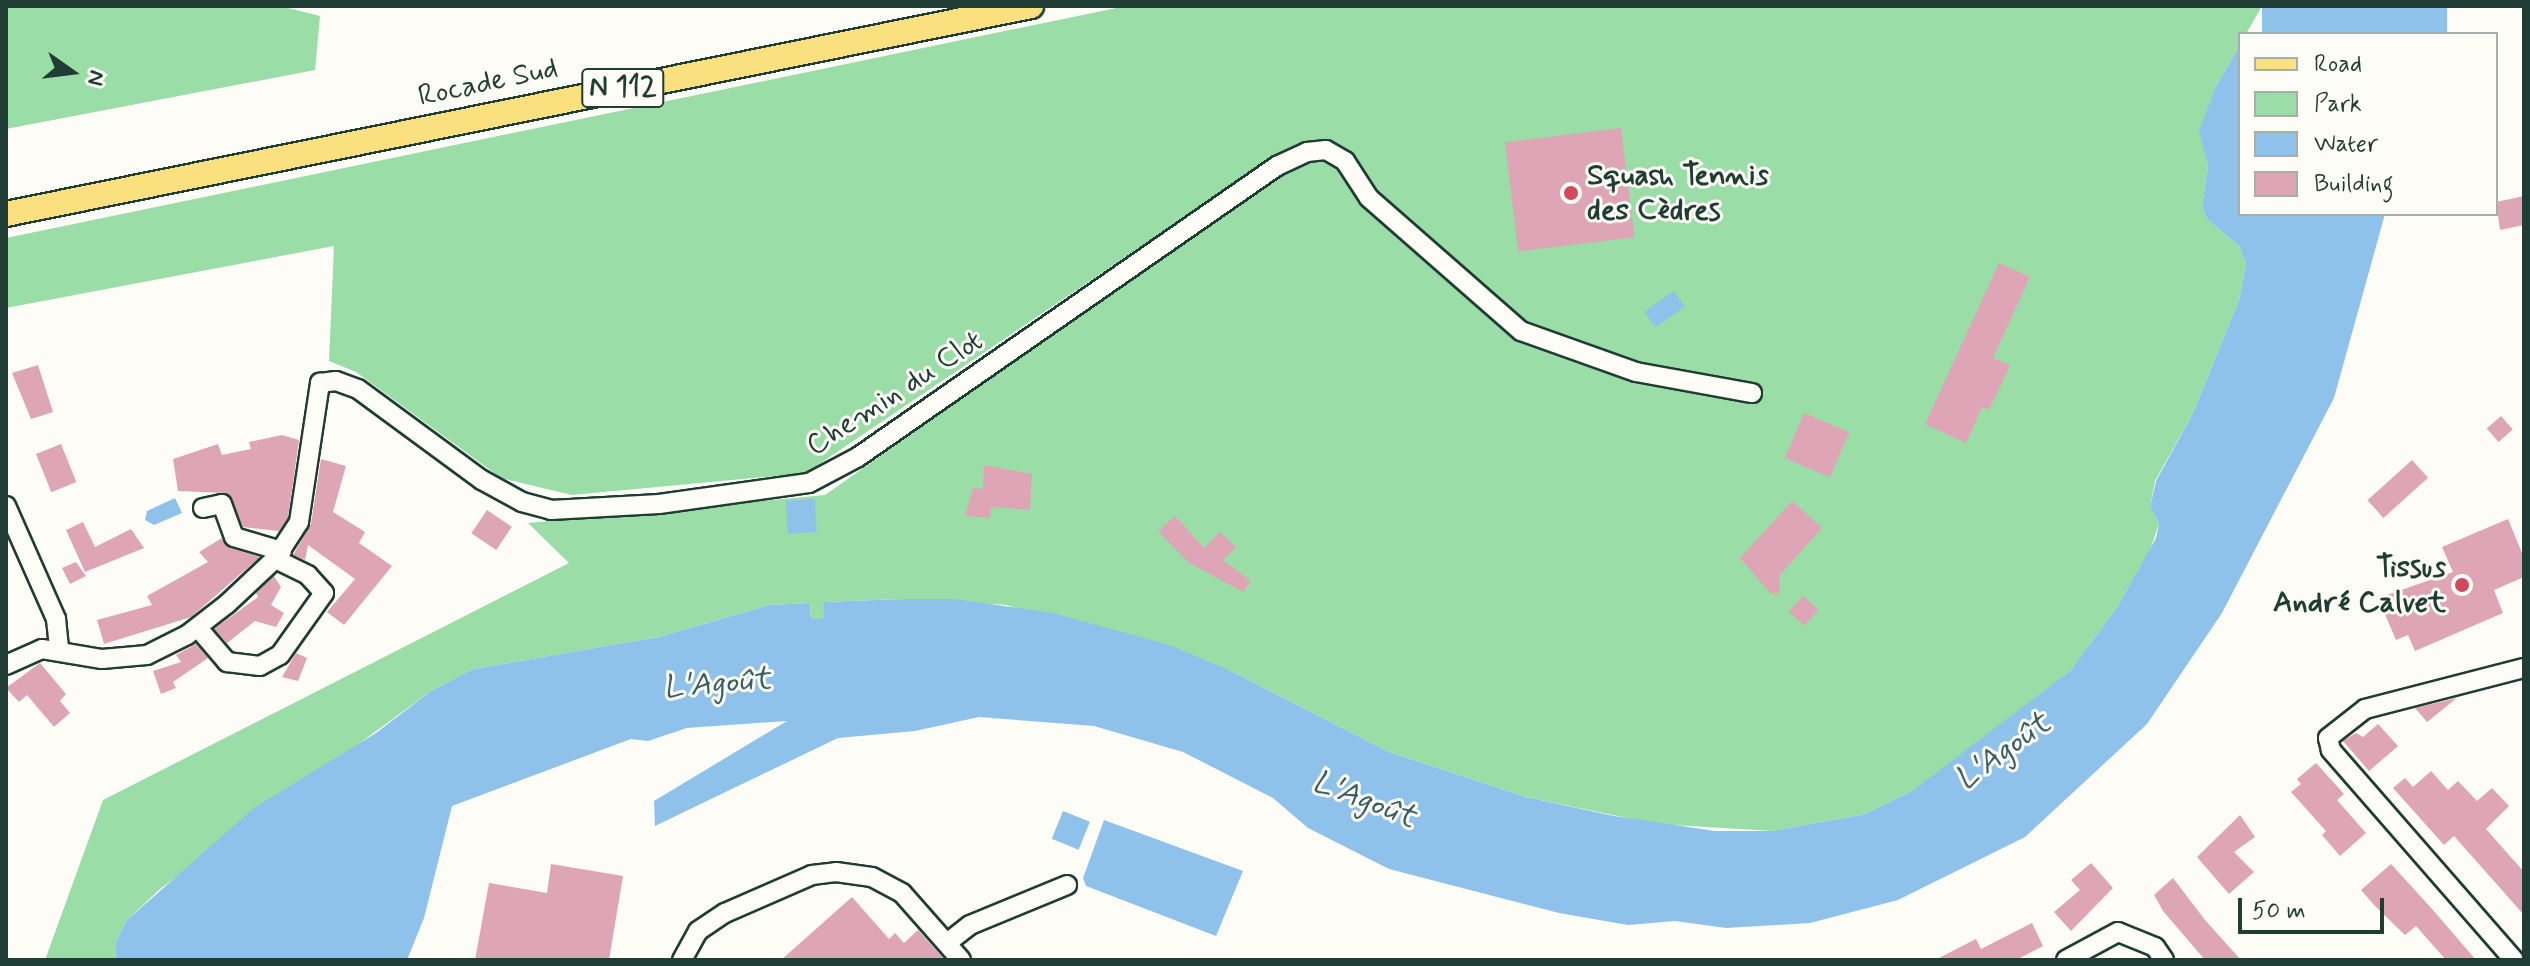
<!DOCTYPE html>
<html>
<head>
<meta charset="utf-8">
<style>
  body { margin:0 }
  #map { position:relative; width:2530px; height:966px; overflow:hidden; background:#fdfcf7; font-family:Mynerve,sans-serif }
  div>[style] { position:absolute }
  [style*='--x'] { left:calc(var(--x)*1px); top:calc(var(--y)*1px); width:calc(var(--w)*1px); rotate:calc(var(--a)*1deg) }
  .green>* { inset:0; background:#9bdda7 }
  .water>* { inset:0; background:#8ec2eb; transform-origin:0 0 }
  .building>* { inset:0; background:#dea5b7; transform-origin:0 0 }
  .roads { filter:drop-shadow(2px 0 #1f3d34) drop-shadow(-2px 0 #1f3d34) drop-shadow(0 2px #1f3d34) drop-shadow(0 -2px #1f3d34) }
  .minor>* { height:18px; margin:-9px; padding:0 9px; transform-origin:9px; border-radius:9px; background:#fdfcf7 }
  .major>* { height:24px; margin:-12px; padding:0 12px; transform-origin:12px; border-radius:12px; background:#fbe080 }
  .dots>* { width:22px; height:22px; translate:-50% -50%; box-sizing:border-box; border:4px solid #fdfcf7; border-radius:50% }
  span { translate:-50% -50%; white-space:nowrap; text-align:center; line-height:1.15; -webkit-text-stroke:6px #fdfcf7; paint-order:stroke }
  .shield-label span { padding:2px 6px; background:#fdfcf7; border:2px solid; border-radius:6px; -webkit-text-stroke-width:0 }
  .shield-label { font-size:28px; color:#1f3d34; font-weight:700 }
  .street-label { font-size:30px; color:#1f3d34 }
  .poi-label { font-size:30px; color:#1f3d34; font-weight:700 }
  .left { translate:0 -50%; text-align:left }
  .right { translate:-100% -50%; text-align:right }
  .water-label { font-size:32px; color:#3b5e62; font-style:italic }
  .frame { position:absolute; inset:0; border:8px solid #1f3d34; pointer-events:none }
  .legend { position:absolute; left:2238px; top:32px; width:260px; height:184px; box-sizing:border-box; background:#fdfcf7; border:2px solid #a4b0a9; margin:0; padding:10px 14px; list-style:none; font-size:24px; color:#1f3d34 }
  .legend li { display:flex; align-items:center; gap:16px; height:40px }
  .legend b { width:40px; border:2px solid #a4b0a9 }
  .north { position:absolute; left:32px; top:32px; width:80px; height:80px; -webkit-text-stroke:6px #fdfcf7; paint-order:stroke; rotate:104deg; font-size:22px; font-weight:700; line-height:32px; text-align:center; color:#1f3d34 }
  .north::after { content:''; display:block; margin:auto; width:28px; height:36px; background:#1f3d34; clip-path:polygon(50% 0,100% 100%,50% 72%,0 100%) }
  .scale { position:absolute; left:2238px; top:898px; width:146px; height:36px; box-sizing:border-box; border:4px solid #1f3d34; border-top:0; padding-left:10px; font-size:24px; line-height:28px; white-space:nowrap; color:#1f3d34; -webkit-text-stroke:6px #fdfcf7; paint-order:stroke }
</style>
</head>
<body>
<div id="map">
  <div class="green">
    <i style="clip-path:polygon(6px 6px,280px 6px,320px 16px,315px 70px,6px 129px)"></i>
    <i style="clip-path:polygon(1126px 6px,2262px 6px,2246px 34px,2240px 34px,2240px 45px,2215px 88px,2200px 131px,2208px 166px,2202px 207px,2207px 219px,2239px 246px,2246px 264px,2239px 300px,2193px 413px,2155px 481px,2150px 507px,2159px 524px,2150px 550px,2118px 606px,2070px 671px,1985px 737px,1912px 791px,1865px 814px,1772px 831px,1656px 824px,1526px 797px,1389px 752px,1229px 670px,1006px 605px,903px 599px,825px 602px,823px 619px,811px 619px,810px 603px,769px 605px,659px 637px,473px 669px,431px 691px,160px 889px,126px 921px,115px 944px,116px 960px,45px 960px,103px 800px,569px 563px,528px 523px,825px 495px,1266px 185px,1276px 155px,806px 473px,572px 495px,501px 478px,356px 372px,329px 361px,334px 246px,6px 308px,6px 238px)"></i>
  </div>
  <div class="water">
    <i style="left:2262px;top:6px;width:185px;height:32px"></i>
    <i style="clip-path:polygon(2240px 45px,2240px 214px,2385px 214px,2334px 398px,2222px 613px,2147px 724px,2025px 837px,1898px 900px,1810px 923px,1726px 928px,1675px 921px,1628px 925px,1559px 913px,1389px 869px,1308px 828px,1273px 798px,1183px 752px,1094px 726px,979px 717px,915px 731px,838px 738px,655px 826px,654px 801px,787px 721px,687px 728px,648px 741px,631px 739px,452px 806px,424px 918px,407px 960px,116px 960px,115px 944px,126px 921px,254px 808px,376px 733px,431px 691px,473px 669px,659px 637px,769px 605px,810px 603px,811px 619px,823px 619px,824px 602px,903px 599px,954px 599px,1053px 613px,1169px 645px,1229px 670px,1389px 752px,1526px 797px,1614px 816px,1715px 831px,1772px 831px,1865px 814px,1912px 791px,2070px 671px,2118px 606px,2156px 538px,2159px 524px,2150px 507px,2156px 481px,2193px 413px,2239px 300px,2246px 264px,2239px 246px,2207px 219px,2202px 207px,2208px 166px,2199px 131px,2215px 88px)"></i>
    <i style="left:1674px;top:291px;width:19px;height:36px;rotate:55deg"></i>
    <i style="clip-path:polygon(175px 498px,182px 513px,154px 525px,145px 520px,147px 511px)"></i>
    <i style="left:815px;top:499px;width:33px;height:29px;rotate:87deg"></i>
    <i style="left:1063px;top:811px;width:29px;height:30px;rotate:22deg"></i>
    <i style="clip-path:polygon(1104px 820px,1243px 871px,1216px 936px,1086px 886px,1083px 878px)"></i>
  </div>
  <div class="building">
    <i style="left:1621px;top:128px;width:110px;height:117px;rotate:83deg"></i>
    <i style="clip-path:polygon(2524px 196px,2524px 225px,2500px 230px,2496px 202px)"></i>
    <i style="clip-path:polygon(1999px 263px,2030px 277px,1993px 358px,2010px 365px,1989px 410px,1982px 407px,1966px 443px,1925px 424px)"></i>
    <i style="clip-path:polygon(38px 365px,53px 412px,31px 419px,12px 373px)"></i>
    <i style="left:1804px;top:413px;width:49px;height:49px;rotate:23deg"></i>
    <i style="left:2501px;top:416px;width:18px;height:19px;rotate:49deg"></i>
    <i style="clip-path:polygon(282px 435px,299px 440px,288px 518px,279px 531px,243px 527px,226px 493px,178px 491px,173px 459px,218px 444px,222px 455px,251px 449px,249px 442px)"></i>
    <i style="left:61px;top:444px;width:41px;height:27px;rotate:68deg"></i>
    <i style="clip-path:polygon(321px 459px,346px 466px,333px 512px,365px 532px,359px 543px,392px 566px,344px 625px,327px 612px,355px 579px,308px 545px,305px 560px,293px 555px,311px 524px)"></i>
    <i style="left:2412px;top:460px;width:24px;height:60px;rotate:48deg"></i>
    <i style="clip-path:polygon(984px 465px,1032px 474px,1030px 510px,991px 507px,990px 518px,965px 516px,973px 488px,983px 489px)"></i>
    <i style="clip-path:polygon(1792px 501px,1822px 528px,1779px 576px,1780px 593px,1771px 594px,1740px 558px)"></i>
    <i style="left:487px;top:510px;width:30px;height:28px;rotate:34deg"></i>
    <i style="clip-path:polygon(1175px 516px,1204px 548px,1220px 532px,1236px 547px,1223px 560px,1251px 581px,1243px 592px,1188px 562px,1158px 531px)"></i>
    <i style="clip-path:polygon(2508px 519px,2524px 558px,2524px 577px,2494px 590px,2503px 613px,2415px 651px,2408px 635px,2396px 640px,2378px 598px,2453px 572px,2442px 547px)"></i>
    <i style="clip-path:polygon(83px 522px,95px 547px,131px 529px,144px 548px,85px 572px,66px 530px)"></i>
    <i style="clip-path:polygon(222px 538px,230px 548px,260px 557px,191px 617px,104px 644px,97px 620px,152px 605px,147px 596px,208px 562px,199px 552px)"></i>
    <i style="clip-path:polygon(76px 562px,86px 576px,70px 584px,62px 568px)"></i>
    <i style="clip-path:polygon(274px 576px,281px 587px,271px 605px,284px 613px,276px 627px,255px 621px,227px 643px,214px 629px,258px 597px,256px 593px)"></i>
    <i style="left:1803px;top:596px;width:21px;height:21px;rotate:43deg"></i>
    <i style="clip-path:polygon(196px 644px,208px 658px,173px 682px,176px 688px,161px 694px,153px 671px,181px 662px,176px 655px)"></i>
    <i style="clip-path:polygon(296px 653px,307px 658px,298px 681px,282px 677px)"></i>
    <i style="clip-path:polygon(40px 663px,66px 694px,60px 701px,70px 713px,54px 727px,27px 695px,19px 702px,6px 688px)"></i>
    <i style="clip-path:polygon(2457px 698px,2427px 722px,2415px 708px)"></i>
    <i style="clip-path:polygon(2378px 724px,2398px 746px,2369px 771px,2343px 741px,2356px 733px,2363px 737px)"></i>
    <i style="clip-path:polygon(2316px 763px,2344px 794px,2337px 800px,2366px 833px,2340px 856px,2322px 835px,2326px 831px,2291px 792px,2301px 784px,2297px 779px)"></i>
    <i style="clip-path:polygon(2431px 771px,2448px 790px,2458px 781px,2477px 801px,2492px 788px,2509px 806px,2486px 829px,2524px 872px,2524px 915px,2454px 836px,2444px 845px,2393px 788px,2405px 778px,2413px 787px)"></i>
    <i style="clip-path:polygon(2240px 815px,2255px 837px,2234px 852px,2254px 872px,2229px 894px,2197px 857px)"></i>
    <i style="clip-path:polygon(2091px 863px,2113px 888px,2071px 931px,2054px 912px,2080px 890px,2071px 880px)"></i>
    <i style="clip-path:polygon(551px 864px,623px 876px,609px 960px,475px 960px,489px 883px,547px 893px)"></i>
    <i style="clip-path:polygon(2391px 864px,2433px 910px,2476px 960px,2446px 960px,2416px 926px,2405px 935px,2375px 906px,2361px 890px)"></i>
    <i style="clip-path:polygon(2173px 878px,2205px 920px,2241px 960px,2205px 960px,2163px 911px,2154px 895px)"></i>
    <i style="clip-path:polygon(852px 897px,889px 939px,895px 933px,904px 943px,918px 930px,945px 960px,781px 960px)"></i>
    <i style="clip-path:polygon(2032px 923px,2043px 946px,2016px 960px,1935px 960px,1976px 939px,1981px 949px)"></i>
  </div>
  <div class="roads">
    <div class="minor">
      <i style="--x:6;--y:506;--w:124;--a:66.1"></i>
      <i style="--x:56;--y:619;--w:31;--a:84"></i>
      <i style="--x:203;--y:508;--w:19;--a:-12"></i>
      <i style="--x:222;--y:504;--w:35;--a:70"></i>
      <i style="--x:234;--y:537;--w:50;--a:16.3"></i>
      <i style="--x:198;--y:628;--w:45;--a:49.5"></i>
      <i style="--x:227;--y:662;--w:33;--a:7"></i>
      <i style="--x:260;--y:666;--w:23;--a:-29"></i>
      <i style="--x:280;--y:655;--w:76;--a:-54.6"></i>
      <i style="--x:324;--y:593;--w:24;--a:-132"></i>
      <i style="--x:308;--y:575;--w:37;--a:-154"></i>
      <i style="--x:6;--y:665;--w:39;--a:-24"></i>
      <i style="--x:42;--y:649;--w:61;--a:9.5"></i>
      <i style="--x:102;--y:659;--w:45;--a:-5.1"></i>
      <i style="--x:147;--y:655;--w:45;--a:-26.6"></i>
      <i style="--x:187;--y:635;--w:51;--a:-37.8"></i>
      <i style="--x:227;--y:604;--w:66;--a:-43.2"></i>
      <i style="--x:275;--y:559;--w:44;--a:-57"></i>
      <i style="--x:299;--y:522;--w:141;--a:-81.4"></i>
      <i style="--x:320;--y:383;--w:16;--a:-7"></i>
      <i style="--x:336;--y:381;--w:23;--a:20"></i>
      <i style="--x:358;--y:389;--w:154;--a:36.3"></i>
      <i style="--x:482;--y:480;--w:46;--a:28.8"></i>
      <i style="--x:522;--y:502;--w:30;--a:15"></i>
      <i style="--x:551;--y:510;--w:108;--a:-3.2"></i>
      <i style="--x:659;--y:504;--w:151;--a:-8"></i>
      <i style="--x:809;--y:483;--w:55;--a:-28"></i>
      <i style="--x:858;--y:457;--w:510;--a:-34.78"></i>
      <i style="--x:1277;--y:166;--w:33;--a:-25"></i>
      <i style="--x:1307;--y:152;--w:19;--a:-6"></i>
      <i style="--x:1326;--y:150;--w:22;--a:30"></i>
      <i style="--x:1345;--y:161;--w:44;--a:57"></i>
      <i style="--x:1369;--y:198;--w:202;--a:41.2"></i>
      <i style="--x:1521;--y:331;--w:122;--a:19.6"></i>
      <i style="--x:1636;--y:372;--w:118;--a:10.3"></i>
      <i style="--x:947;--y:943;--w:29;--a:-38"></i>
      <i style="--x:970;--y:925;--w:105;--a:-22.4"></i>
      <i style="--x:682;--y:960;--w:33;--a:-61"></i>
      <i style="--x:698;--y:931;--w:32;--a:-34"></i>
      <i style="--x:725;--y:913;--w:95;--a:-23.6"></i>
      <i style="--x:812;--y:875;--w:24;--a:-7"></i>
      <i style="--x:836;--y:872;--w:36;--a:8"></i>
      <i style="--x:872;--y:877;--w:34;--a:28"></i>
      <i style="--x:902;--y:893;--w:89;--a:48.6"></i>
      <i style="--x:2066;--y:960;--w:59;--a:-28.3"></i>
      <i style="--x:2118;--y:932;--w:40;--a:22"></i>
      <i style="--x:2155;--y:947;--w:16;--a:55"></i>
      <i style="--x:2514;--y:960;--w:279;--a:-131.1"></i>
      <i style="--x:2331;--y:750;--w:12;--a:-104"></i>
      <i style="--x:2328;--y:738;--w:47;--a:-38.1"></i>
      <i style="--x:2365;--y:709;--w:164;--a:-14.5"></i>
    </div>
    <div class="major">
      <i style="--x:6;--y:214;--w:1046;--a:-11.47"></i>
    </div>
  </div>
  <div class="dots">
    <i style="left:1571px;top:193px;background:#d1495b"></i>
    <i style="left:2462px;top:585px;background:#d1495b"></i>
  </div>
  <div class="shield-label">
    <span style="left:623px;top:88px">N 112</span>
  </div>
  <div class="street-label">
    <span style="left:488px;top:83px;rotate:-12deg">Rocade Sud</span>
    <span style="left:895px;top:394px;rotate:-33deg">Chemin du Clot</span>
  </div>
  <div class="poi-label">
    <span class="left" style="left:1587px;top:193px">Squash Tennis<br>des Cèdres</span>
    <span class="right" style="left:2446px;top:585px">Tissus<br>André Calvet</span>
  </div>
  <div class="water-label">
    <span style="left:717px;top:684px;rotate:-5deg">L'Agoût</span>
    <span style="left:2003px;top:752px;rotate:-36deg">L'Agoût</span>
    <span style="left:1364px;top:800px;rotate:21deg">L'Agoût</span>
  </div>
  <div class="frame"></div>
  <ul class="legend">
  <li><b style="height:10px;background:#fbe080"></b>Road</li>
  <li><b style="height:22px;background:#9bdda7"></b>Park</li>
  <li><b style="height:22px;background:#8ec2eb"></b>Water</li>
  <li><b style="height:22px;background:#dea5b7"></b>Building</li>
  </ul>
  <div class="north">N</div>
  <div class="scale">50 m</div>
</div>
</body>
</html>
